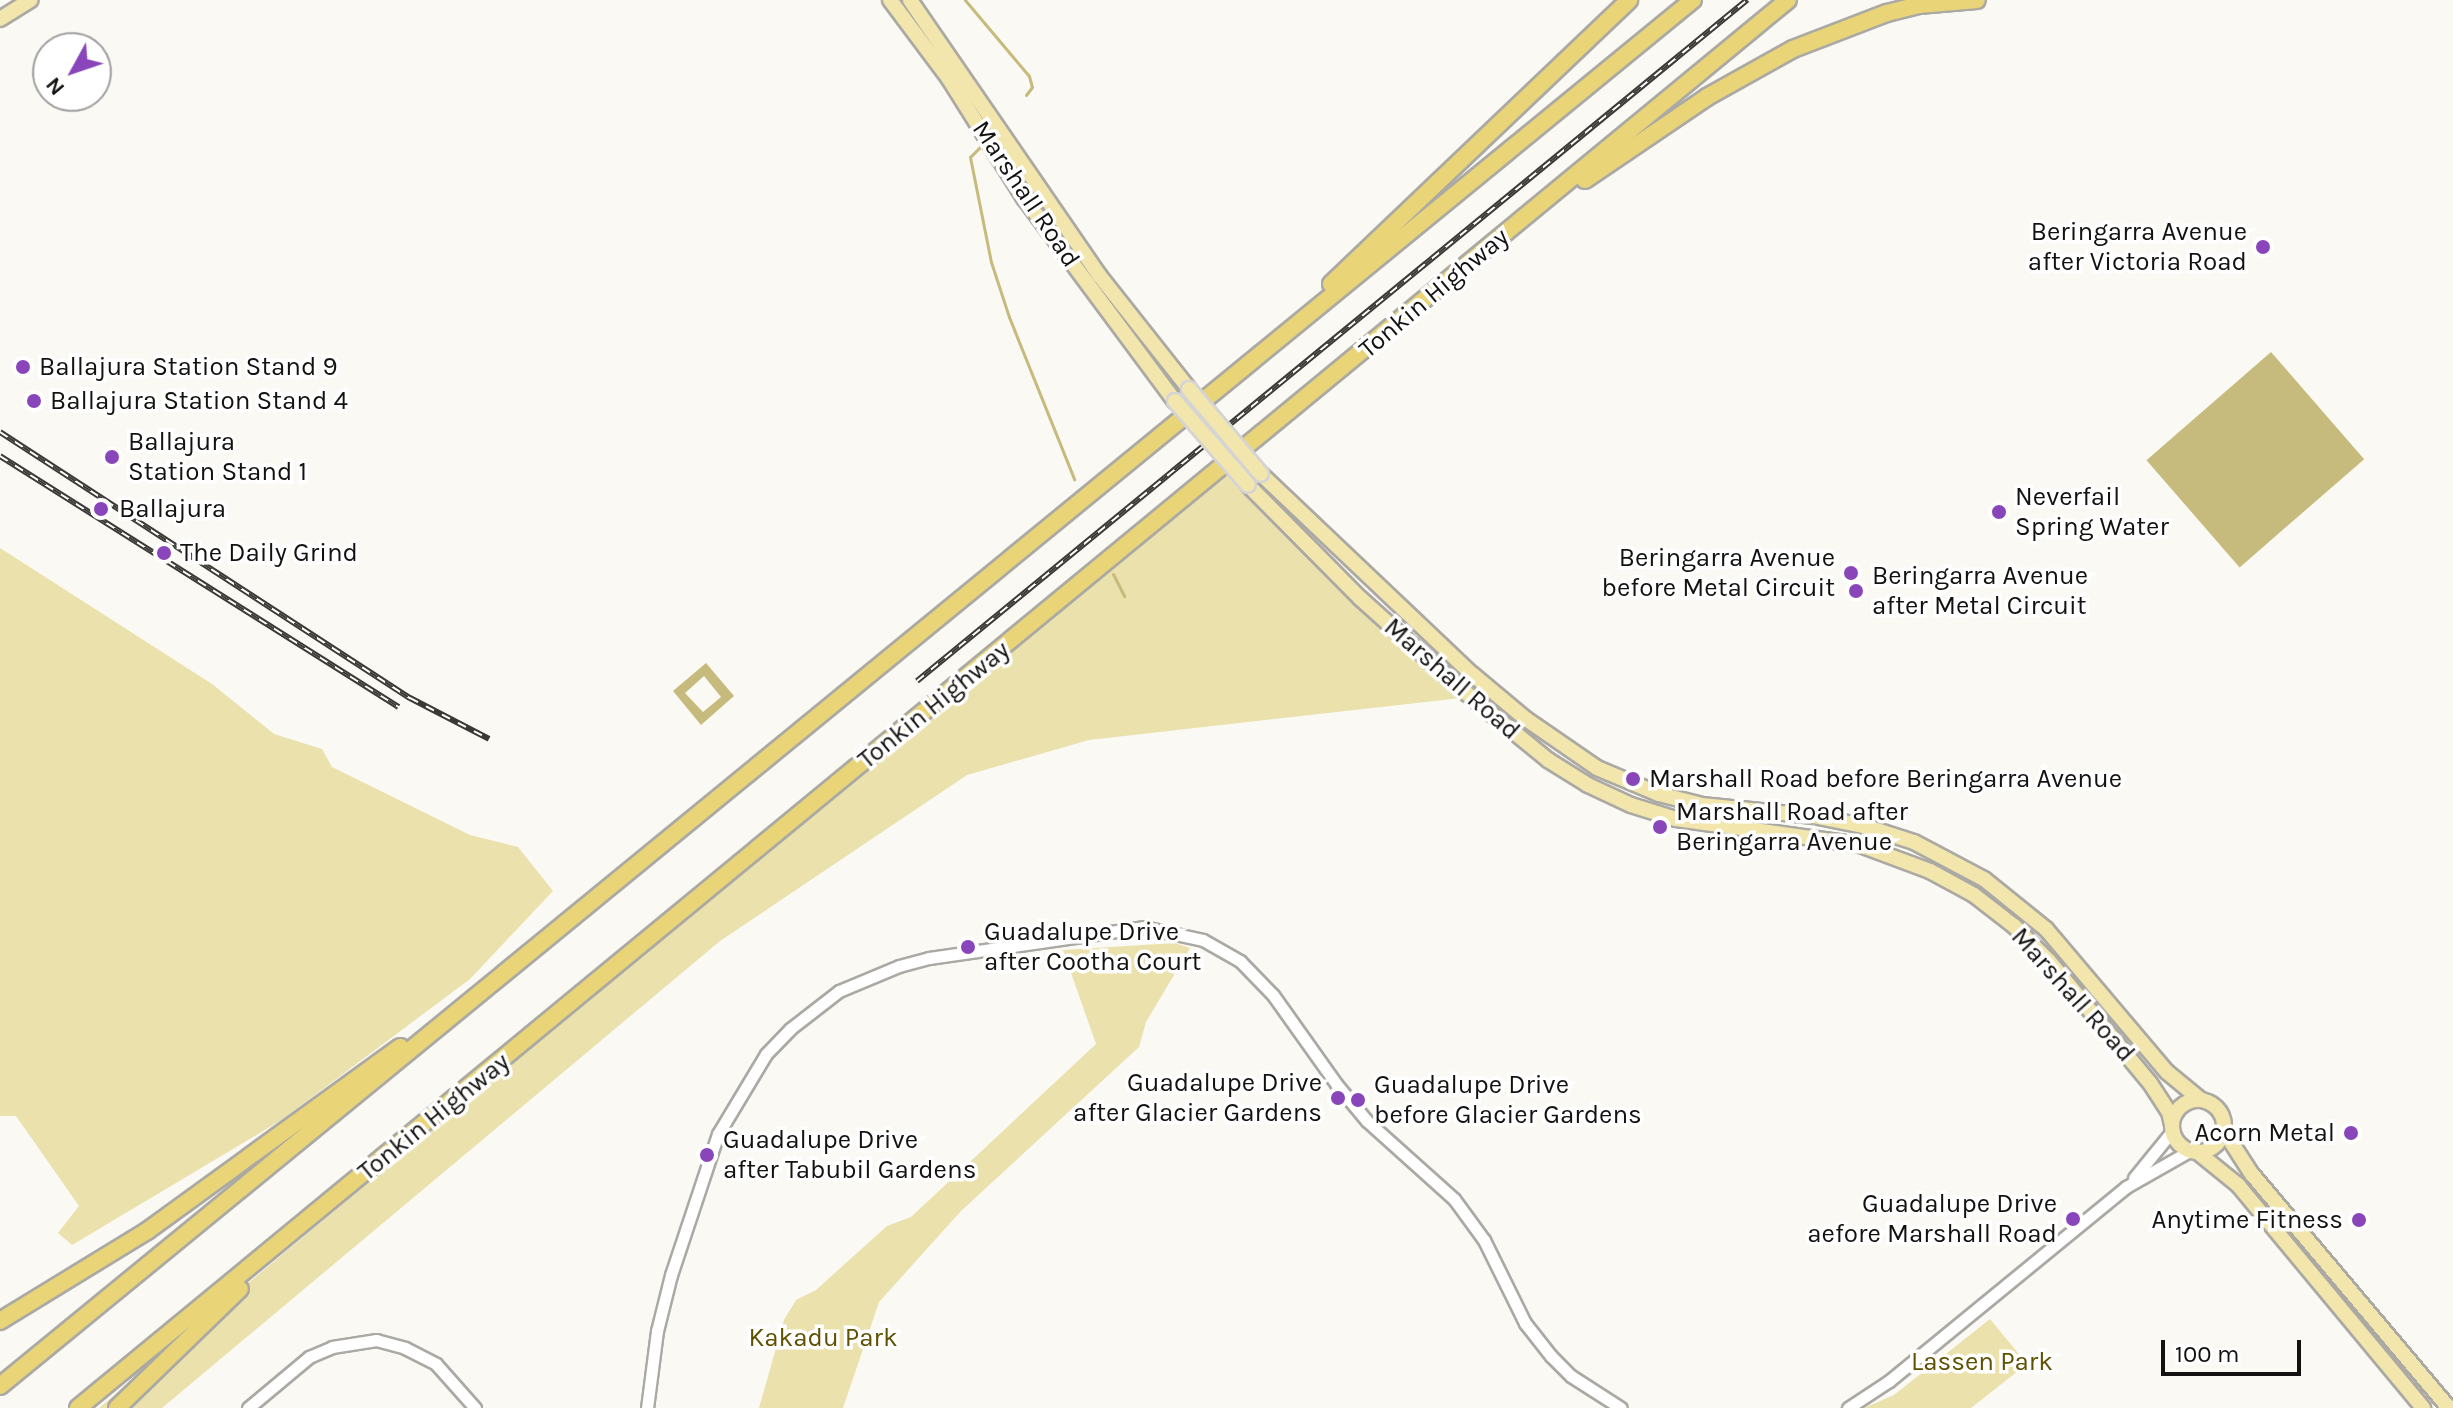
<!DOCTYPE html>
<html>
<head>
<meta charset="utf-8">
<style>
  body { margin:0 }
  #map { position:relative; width:2453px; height:1408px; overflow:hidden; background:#faf9f3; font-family:Karla,sans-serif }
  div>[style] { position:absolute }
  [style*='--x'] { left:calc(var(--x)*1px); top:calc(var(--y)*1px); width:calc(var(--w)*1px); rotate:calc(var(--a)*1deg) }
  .green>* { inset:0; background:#ebe1ac }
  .water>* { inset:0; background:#c6ba7c; transform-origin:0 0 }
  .stream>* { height:3px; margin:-1.5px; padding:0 1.5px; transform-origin:1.5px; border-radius:1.5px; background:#c6ba7c }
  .roads { filter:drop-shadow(2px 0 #aba9a4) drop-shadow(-2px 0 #aba9a4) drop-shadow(0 2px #aba9a4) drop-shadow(0 -2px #aba9a4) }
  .minor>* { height:11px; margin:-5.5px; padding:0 5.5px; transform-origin:5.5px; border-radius:5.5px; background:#fff }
  .major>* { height:14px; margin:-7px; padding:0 7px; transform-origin:7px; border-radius:7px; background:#f2e6ad }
  .major>.ring { margin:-7px; padding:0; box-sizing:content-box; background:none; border:14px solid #f2e6ad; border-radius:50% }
  .highway>* { height:16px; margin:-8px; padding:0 8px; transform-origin:8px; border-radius:8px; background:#e9d577 }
  .rail>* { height:6px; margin-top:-3px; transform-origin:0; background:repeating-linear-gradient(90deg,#fff 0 9px,#3a3936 0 18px); box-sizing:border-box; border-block:2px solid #3a3936 }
  .bridges { filter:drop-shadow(2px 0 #d5d4d4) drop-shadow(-2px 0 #d5d4d4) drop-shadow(0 2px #d5d4d4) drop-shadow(0 -2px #d5d4d4) }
  .major-bridge>* { height:14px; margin:-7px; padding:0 7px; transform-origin:7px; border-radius:7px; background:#f2e6ad }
  .dots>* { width:22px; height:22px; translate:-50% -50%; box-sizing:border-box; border:4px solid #fff; border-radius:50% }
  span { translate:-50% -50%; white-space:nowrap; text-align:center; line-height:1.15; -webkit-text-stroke:7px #fff; paint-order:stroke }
  .street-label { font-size:26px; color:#131210 }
  .poi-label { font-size:26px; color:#131210 }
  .right { translate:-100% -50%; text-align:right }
  .left { translate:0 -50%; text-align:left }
  .park-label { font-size:26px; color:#5e5101 }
  .north { position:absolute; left:32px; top:32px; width:80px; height:80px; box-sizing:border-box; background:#fff; border:2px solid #a1a09f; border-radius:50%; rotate:230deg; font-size:22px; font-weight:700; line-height:32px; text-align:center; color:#131210 }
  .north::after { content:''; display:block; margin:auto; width:28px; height:36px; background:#8946bb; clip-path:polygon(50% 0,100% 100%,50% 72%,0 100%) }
  .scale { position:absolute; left:2161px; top:1340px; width:140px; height:36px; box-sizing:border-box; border:4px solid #131210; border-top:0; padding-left:10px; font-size:24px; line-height:28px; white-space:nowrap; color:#131210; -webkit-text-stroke:6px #fff; paint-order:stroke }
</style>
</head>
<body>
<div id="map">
  <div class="green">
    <i style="clip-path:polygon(1229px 462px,1470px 697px,1089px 740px,967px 775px,720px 941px,162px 1408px,99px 1408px)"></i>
    <i style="clip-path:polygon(0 548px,212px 684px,274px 734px,322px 749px,332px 767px,470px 835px,518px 847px,553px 891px,470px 979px,280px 1121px,72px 1245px,58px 1233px,79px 1206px,16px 1116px,0 1116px)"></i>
    <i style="clip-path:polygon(1175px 943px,1190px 948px,1146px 1022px,1139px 1047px,961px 1211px,879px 1302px,843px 1408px,759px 1408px,784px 1320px,796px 1300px,816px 1290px,887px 1226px,911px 1217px,1096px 1044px,1063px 950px)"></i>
    <i style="clip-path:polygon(1990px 1319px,2027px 1364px,1971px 1408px,1864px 1408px,1894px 1395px)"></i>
  </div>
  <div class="water">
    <i style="left:2271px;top:352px;width:142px;height:165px;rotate:49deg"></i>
    <i style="clip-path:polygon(evenodd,706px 663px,734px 696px,701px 725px,673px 691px,706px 663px,704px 676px,721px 697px,703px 712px,685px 693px,704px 676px)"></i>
  </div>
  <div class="stream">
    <i style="--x:965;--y:0;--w:99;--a:49.9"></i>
    <i style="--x:1029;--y:76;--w:11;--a:75"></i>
    <i style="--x:1032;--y:87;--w:10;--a:127"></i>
    <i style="--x:985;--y:142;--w:21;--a:135"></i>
    <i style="--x:970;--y:157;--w:107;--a:78.7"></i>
    <i style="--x:991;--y:262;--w:58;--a:71.9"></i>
    <i style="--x:1009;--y:317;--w:175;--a:68.1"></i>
    <i style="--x:1113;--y:574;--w:25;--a:63"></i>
  </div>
  <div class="roads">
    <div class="minor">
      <i style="--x:2134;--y:1178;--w:62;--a:-50.9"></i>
      <i style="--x:248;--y:1408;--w:80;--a:-39.9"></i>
      <i style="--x:309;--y:1357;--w:25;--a:-23"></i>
      <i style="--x:332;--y:1347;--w:45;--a:-9"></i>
      <i style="--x:376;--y:1340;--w:30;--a:15"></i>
      <i style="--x:405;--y:1348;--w:35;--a:27"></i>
      <i style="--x:436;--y:1364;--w:59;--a:48.4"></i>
      <i style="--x:647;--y:1408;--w:78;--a:-82.6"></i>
      <i style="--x:657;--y:1331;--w:58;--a:-76"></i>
      <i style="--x:671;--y:1275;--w:149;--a:-71.6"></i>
      <i style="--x:718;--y:1134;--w:93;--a:-59"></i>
      <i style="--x:766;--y:1054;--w:35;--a:-46"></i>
      <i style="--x:790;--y:1029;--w:62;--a:-37.8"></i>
      <i style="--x:839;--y:991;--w:65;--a:-22.6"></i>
      <i style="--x:899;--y:966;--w:31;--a:-15"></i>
      <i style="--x:929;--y:958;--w:216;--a:-8.2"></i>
      <i style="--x:1143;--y:927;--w:61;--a:12.2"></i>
      <i style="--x:1203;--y:940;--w:43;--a:29.6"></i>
      <i style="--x:1240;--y:961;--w:47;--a:45.9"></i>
      <i style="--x:1273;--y:995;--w:110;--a:54.6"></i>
      <i style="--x:1337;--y:1085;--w:47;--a:50.2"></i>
      <i style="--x:1367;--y:1121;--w:117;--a:41.9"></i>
      <i style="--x:1454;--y:1199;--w:51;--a:53.8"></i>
      <i style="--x:1484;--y:1240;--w:93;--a:63.7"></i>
      <i style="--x:1525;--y:1323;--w:42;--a:51.8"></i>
      <i style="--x:1551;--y:1356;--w:28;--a:45"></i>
      <i style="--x:1571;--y:1376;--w:59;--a:32.6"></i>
      <i style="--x:1848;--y:1408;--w:49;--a:-33.4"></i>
      <i style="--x:1889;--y:1381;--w:306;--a:-39.3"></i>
      <i style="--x:2126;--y:1187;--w:75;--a:-29.6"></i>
    </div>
    <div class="major">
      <i style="--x:890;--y:0;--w:99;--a:53.2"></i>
      <i style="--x:949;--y:79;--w:141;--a:57.8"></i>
      <i style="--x:1024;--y:198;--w:253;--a:53.4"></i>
      <i style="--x:910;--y:0;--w:334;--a:55.5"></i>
      <i style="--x:1099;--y:275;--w:145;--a:51.7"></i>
      <i style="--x:0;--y:19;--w:36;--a:-32"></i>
      <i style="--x:1261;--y:474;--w:291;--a:43.5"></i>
      <i style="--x:1472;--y:674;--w:70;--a:39.8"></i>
      <i style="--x:1526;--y:719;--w:86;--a:34.6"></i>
      <i style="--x:1597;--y:768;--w:67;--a:22.8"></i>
      <i style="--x:1659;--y:794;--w:44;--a:14.3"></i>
      <i style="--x:1702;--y:805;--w:112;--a:5.7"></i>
      <i style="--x:1813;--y:816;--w:52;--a:11.1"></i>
      <i style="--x:1864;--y:826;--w:52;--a:17.7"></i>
      <i style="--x:1914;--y:842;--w:79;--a:27.9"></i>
      <i style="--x:1984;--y:879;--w:80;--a:38.9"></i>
      <i style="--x:2046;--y:929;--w:187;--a:49.8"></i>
      <i style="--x:2167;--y:1072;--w:44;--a:39.5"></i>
      <i style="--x:1248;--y:485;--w:161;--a:45.3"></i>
      <i style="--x:1361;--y:599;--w:133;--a:42"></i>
      <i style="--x:1460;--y:688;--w:114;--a:39.3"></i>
      <i style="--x:1548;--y:760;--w:47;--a:32"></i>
      <i style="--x:1588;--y:785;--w:47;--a:24.9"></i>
      <i style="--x:1631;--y:805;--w:47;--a:17.3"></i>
      <i style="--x:1676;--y:819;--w:186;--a:8"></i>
      <i style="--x:1860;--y:845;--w:75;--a:20.4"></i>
      <i style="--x:1930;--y:871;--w:50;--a:28.6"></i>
      <i style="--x:1974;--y:895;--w:51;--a:37.8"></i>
      <i style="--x:2014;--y:926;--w:49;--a:45"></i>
      <i style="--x:2049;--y:961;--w:158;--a:50.4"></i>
      <i style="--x:2150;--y:1083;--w:35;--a:57"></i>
      <i style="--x:2169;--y:1112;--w:13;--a:77"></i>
      <i class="ring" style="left:2172px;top:1100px;width:38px;height:38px"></i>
      <i style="--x:2224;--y:1131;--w:50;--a:57.3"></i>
      <i style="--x:2251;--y:1173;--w:307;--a:49.9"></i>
      <i style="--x:2196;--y:1151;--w:54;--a:39"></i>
      <i style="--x:2238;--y:1185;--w:290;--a:50.3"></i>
    </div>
    <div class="highway">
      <i style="--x:1585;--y:180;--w:148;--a:-34.2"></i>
      <i style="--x:1707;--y:97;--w:98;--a:-29.2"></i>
      <i style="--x:1793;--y:49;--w:101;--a:-21"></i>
      <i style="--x:1887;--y:13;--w:33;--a:-14"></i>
      <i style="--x:1919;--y:5;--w:58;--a:-4.9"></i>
      <i style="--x:1331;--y:284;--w:412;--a:-43.6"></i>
      <i style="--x:0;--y:1321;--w:172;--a:-31.5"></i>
      <i style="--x:147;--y:1231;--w:313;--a:-36"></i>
      <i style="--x:0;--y:1386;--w:2188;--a:-39.31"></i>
      <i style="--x:78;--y:1408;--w:2215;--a:-39.47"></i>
      <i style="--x:117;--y:1408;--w:171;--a:-44.1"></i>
    </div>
  </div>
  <div class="rail">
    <i style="--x:0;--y:432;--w:489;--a:33"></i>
    <i style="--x:410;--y:698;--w:89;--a:27.4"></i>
    <i style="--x:0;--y:456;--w:471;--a:32.2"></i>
    <i style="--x:917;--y:681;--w:1074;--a:-39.37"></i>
  </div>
  <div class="bridges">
    <div class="major-bridge">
      <i style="--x:1189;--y:389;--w:111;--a:49.7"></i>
      <i style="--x:1175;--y:401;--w:111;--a:49"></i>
    </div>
  </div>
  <div class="dots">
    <i style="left:2263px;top:247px;background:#8946bb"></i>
    <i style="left:23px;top:367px;background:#8946bb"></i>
    <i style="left:34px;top:401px;background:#8946bb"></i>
    <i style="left:112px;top:457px;background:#8946bb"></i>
    <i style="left:101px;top:509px;background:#8946bb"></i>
    <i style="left:1999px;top:512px;background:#8946bb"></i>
    <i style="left:164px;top:553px;background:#8946bb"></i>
    <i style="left:1851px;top:573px;background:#8946bb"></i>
    <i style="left:1856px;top:591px;background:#8946bb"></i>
    <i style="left:1633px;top:779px;background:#8946bb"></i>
    <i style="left:1660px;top:827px;background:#8946bb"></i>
    <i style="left:968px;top:947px;background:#8946bb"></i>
    <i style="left:1338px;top:1098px;background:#8946bb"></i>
    <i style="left:1358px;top:1100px;background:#8946bb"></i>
    <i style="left:2351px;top:1133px;background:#8946bb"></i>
    <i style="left:707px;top:1155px;background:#8946bb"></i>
    <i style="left:2073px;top:1219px;background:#8946bb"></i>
    <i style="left:2359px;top:1220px;background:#8946bb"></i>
  </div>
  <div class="street-label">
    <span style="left:1026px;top:194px;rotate:56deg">Marshall Road</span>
    <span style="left:1434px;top:293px;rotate:-40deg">Tonkin Highway</span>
    <span style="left:1452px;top:679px;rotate:41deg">Marshall Road</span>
    <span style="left:934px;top:705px;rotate:-39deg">Tonkin Highway</span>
    <span style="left:2073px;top:995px;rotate:48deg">Marshall Road</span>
    <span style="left:434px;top:1117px;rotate:-39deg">Tonkin Highway</span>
  </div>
  <div class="poi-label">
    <span class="right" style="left:2247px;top:247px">Beringarra Avenue<br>after Victoria Road</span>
    <span class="left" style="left:39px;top:367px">Ballajura Station Stand 9</span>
    <span class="left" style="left:50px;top:401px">Ballajura Station Stand 4</span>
    <span class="left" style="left:128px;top:457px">Ballajura<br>Station Stand 1</span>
    <span class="left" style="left:2015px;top:512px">Neverfail<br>Spring Water</span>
    <span class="left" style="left:119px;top:509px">Ballajura</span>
    <span class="left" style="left:180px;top:553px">The Daily Grind</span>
    <span class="right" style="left:1835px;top:573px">Beringarra Avenue<br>before Metal Circuit</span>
    <span class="left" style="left:1872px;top:591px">Beringarra Avenue<br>after Metal Circuit</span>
    <span class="left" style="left:1649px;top:779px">Marshall Road before Beringarra Avenue</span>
    <span class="left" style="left:1676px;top:827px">Marshall Road after<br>Beringarra Avenue</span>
    <span class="left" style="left:984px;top:947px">Guadalupe Drive<br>after Cootha Court</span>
    <span class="right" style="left:1322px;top:1098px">Guadalupe Drive<br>after Glacier Gardens</span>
    <span class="left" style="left:1374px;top:1100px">Guadalupe Drive<br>before Glacier Gardens</span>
    <span class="right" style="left:2335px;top:1133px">Acorn Metal</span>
    <span class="left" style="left:723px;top:1155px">Guadalupe Drive<br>after Tabubil Gardens</span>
    <span class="right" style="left:2057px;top:1219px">Guadalupe Drive<br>aefore Marshall Road</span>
    <span class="right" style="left:2343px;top:1220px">Anytime Fitness</span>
  </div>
  <div class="park-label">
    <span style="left:823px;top:1338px">Kakadu Park</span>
    <span style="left:1982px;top:1362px">Lassen Park</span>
  </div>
  <div class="north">N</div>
  <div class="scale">100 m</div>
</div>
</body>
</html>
